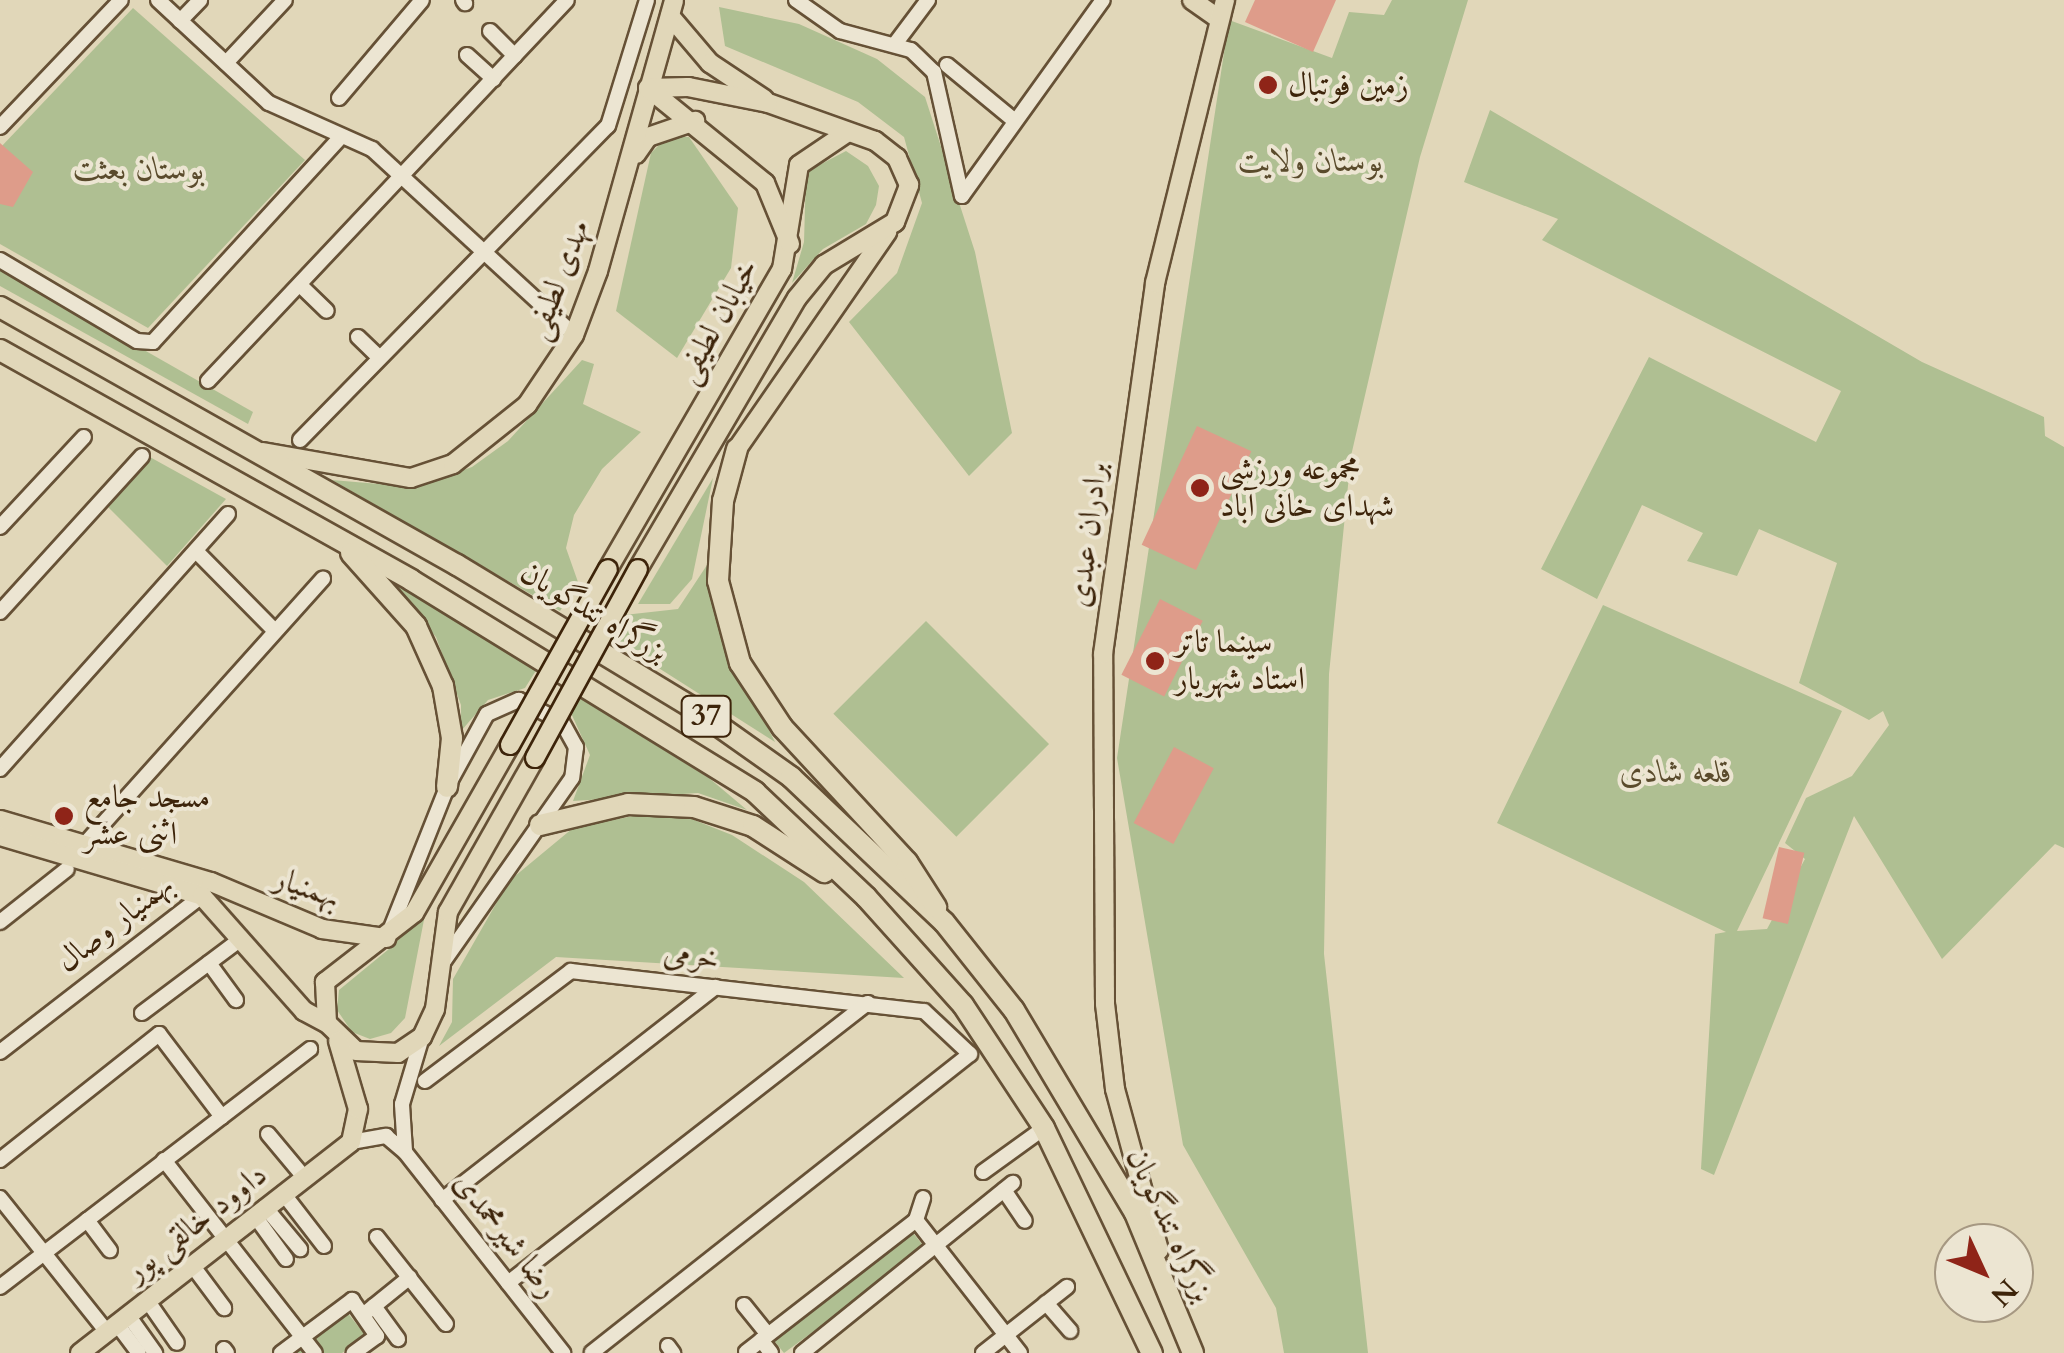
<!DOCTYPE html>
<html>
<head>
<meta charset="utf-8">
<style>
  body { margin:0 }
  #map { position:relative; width:2064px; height:1353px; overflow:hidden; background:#e1d7b9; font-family:Cardo,Amiri,serif }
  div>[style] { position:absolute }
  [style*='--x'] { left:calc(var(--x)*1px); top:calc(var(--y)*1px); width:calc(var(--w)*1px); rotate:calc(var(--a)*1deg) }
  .green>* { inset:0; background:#afbf92; transform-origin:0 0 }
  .building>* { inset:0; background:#de9c8a; transform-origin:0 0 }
  .roads { filter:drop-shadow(2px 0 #665136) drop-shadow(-2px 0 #665136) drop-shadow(0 2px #665136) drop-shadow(0 -2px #665136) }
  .minor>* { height:14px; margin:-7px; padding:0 7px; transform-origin:7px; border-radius:7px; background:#ece5d2 }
  .major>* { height:18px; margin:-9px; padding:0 9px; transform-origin:9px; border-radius:9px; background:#e1d7b9 }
  .highway>* { height:20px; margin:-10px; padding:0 10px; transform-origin:10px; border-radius:10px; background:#e1d7b9 }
  .bridges { filter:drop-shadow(2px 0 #3d240a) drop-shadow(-2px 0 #3d240a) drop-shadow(0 2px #3d240a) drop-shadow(0 -2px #3d240a) }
  .major-bridge>* { height:18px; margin:-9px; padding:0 9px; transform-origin:9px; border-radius:9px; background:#e1d7b9 }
  .dots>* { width:28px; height:28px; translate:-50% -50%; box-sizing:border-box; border:5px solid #ece5d2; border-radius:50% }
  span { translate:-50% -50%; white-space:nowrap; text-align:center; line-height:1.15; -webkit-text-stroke:8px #ece5d2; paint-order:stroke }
  .shield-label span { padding:2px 8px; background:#ece5d2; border:2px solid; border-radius:8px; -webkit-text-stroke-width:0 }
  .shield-label { font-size:30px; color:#3d240a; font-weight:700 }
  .poi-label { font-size:32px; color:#3d240a }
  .left { translate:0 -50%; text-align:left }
  .park-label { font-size:32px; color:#5a4b2c; font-style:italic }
  .street-label { font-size:32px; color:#3d240a }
  .north { position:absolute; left:1934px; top:1223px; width:100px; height:100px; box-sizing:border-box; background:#ece5d2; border:2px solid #a69882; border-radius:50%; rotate:134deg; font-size:28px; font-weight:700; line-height:40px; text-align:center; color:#3d240a }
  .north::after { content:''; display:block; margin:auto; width:35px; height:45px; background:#8f2418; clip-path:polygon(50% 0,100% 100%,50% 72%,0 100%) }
</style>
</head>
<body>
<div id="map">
  <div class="green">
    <i style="clip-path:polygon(1392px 0,1468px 0,1420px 157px,1351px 456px,1329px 674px,1324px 954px,1368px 1353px,1284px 1353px,1276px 1308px,1183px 1145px,1117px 758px,1229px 20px,1332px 58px,1349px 12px,1384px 15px)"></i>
    <i style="clip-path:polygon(719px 7px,799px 24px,877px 59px,925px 97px,975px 252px,1012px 433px,969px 476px,849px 322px,897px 273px,922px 203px,904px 137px,858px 102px,725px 46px)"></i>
    <i style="clip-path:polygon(133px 8px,305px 160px,148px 328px,0 244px,0 148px)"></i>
    <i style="clip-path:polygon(1490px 110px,1922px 362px,2044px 417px,2045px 436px,2064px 447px,2064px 848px,2055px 844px,1942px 959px,1854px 816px,1714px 1175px,1701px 1169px,1715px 934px,1726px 932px,1497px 823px,1603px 605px,1842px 711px,1737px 931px,1767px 929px,1805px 859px,1785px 843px,1806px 798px,1852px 776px,1889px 725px,1883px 711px,1869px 720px,1799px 683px,1837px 563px,1759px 529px,1737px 576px,1687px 561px,1703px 533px,1642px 505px,1597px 599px,1541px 569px,1649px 357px,1816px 442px,1841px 391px,1542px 240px,1558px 219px,1464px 182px)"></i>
    <i style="clip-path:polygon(667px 137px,689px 137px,738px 208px,731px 268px,677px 358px,616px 311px,651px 153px)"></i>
    <i style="clip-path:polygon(846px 151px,868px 166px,879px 186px,876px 205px,866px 224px,823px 249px,792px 283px,804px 242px,806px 172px)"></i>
    <i style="clip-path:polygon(0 268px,253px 412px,248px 424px,0 286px)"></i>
    <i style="clip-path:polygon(582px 360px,594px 364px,583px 404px,641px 432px,602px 469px,574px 515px,566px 548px,578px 582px,560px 611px,332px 480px,414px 487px,472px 467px,508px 441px)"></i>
    <i style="clip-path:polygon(148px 456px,226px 499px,167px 566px,108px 507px)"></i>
    <i style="clip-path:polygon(713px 478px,692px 579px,670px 604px,638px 604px)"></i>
    <i style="clip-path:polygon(707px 565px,721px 634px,775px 742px,613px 639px,624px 615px,678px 609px)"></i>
    <i style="clip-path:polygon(385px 577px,537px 669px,525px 688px,488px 700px,461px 731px,461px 705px,436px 637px)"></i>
    <i style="left:926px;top:621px;width:174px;height:131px;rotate:45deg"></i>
    <i style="clip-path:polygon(578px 697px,709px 778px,747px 810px,698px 793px,573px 801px,590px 755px,571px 713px)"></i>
    <i style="clip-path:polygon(633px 816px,684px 816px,732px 835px,804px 882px,904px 978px,556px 957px,439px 1046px,452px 1022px,453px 979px,509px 881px,573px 828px)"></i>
    <i style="clip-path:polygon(428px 899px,405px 1018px,391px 1033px,370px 1039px,352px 1032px,337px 1010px,339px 990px,395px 944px)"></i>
    <i style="clip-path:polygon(909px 1228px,926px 1249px,784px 1353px,771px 1337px)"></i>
    <i style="clip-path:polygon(346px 1311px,366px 1336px,342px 1353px,292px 1353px)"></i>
  </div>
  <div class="building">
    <i style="clip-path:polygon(1255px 0,1336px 0,1313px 52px,1245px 22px)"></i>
    <i style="clip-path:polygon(0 143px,33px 172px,13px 207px,0 204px)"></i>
    <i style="left:1197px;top:426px;width:60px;height:131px;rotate:25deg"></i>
    <i style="left:1160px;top:599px;width:48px;height:85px;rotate:27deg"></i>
    <i style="left:1174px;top:747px;width:45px;height:86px;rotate:28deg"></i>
    <i style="left:1779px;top:847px;width:26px;height:73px;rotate:13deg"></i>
  </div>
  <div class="roads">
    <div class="minor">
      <i style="--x:158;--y:0;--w:151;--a:42.9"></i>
      <i style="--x:269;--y:103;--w:113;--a:24.1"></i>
      <i style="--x:372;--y:149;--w:275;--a:42.6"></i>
      <i style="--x:463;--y:0;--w:4;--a:56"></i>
      <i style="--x:796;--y:0;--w:54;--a:35.2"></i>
      <i style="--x:840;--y:31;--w:73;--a:15"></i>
      <i style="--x:911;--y:50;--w:32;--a:44"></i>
      <i style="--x:934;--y:72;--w:127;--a:77.3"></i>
      <i style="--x:180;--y:21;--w:29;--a:-46"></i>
      <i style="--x:490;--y:31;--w:35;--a:45"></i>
      <i style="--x:895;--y:44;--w:55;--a:-53.1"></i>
      <i style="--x:467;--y:55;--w:36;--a:42"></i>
      <i style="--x:226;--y:63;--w:86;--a:-46.9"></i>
      <i style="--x:947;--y:65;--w:88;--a:39.5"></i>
      <i style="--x:339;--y:98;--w:128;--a:-49.7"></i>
      <i style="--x:0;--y:127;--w:175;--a:-46.4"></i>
      <i style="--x:962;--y:196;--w:241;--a:-54.3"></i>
      <i style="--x:0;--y:260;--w:159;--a:30.6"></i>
      <i style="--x:137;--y:341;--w:16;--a:4"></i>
      <i style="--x:153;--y:342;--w:278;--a:-47.5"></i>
      <i style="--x:300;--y:285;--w:37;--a:44"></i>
      <i style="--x:358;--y:337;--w:29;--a:44"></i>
      <i style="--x:208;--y:381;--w:523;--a:-46.7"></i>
      <i style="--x:300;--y:440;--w:440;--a:-45.6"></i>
      <i style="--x:608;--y:126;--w:132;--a:-72.8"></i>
      <i style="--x:0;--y:527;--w:123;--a:-47"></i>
      <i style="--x:196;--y:551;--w:111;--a:45.4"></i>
      <i style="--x:0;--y:612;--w:211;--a:-47.7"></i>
      <i style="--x:0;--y:769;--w:342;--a:-48.2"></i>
      <i style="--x:84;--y:845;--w:358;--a:-48.1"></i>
      <i style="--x:0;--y:922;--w:85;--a:-38.3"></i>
      <i style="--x:391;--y:928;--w:152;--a:-68.3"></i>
      <i style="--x:447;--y:787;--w:83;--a:-61.3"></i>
      <i style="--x:487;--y:714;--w:35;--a:-24"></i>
      <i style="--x:519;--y:700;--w:48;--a:27.1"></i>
      <i style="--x:562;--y:722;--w:29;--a:61"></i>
      <i style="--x:576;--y:747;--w:31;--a:97"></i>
      <i style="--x:572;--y:778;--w:227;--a:125"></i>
      <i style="--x:209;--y:963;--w:46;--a:53.9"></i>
      <i style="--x:142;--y:1013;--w:124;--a:-36.8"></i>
      <i style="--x:0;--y:1052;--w:255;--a:-37.7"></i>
      <i style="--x:425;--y:1081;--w:183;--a:-37"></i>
      <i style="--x:571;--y:971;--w:355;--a:6.5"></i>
      <i style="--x:924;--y:1011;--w:63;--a:43.1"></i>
      <i style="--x:970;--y:1054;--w:482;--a:141.7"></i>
      <i style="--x:268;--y:1134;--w:56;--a:50.1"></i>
      <i style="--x:351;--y:1142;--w:36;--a:-10"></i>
      <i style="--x:386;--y:1136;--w:25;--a:40"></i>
      <i style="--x:405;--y:1152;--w:256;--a:51.8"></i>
      <i style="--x:405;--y:1151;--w:47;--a:-93.7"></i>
      <i style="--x:402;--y:1104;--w:70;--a:-73.4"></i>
      <i style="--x:0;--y:1160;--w:203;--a:-38.4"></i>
      <i style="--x:159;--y:1034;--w:104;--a:52.8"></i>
      <i style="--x:164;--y:1160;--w:245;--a:52"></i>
      <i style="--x:983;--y:1172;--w:75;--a:-35.8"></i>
      <i style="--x:1004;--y:1190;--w:37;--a:56"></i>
      <i style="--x:283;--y:1193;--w:67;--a:52.3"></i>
      <i style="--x:0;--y:1198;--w:171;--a:51.4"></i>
      <i style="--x:442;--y:1200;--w:347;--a:-37.9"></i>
      <i style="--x:265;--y:1207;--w:55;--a:50.2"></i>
      <i style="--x:255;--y:1216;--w:53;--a:54.2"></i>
      <i style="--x:87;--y:1220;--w:38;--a:53"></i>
      <i style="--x:916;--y:1220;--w:23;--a:-72"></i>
      <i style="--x:377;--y:1237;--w:111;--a:51.6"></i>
      <i style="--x:192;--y:1265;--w:54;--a:53.3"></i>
      <i style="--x:508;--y:1283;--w:456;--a:-37.9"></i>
      <i style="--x:0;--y:1287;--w:391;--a:-37.5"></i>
      <i style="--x:147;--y:1300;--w:52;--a:55.1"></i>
      <i style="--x:1046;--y:1303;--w:37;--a:49"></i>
      <i style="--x:744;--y:1305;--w:38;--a:51"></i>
      <i style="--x:374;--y:1306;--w:41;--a:54"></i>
      <i style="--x:128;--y:1315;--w:47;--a:54.6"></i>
      <i style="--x:363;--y:1315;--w:60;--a:-39"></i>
      <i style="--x:117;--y:1324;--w:36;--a:53"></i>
      <i style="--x:761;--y:1340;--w:16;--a:52"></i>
      <i style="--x:668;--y:1346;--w:9;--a:54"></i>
      <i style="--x:224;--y:1349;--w:5;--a:53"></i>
      <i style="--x:746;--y:1352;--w:215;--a:-37.8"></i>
      <i style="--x:916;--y:1220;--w:169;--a:52"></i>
      <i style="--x:281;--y:1353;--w:89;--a:-36.7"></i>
      <i style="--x:352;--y:1300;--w:44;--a:55.2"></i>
      <i style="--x:377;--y:1336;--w:29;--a:144"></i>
      <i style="--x:802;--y:1353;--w:271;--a:-38.9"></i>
      <i style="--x:983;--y:1353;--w:107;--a:-38.2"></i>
    </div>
    <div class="major">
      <i style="--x:1192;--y:0;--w:32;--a:35"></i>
      <i style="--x:670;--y:16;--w:62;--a:49.6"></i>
      <i style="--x:710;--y:63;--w:65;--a:33.7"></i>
      <i style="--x:636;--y:154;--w:21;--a:-55"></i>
      <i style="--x:648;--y:137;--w:50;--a:-18.8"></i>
      <i style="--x:737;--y:449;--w:264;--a:-55.3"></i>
      <i style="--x:263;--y:452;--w:150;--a:10"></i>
      <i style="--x:411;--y:478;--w:44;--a:-18.4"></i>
      <i style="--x:453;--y:464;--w:95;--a:-38.6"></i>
      <i style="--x:527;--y:405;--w:84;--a:-56.1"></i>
      <i style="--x:574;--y:335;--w:68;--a:-69.4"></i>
      <i style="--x:598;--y:271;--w:281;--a:-74.3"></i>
      <i style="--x:608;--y:569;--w:347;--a:-59.9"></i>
      <i style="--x:782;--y:269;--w:105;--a:-80.7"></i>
      <i style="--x:799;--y:165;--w:59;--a:-34"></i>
      <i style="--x:638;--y:569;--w:314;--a:-59.6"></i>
      <i style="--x:797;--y:298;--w:43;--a:-50.7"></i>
      <i style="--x:824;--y:265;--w:83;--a:-31.2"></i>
      <i style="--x:895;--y:222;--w:40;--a:-69"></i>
      <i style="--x:909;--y:185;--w:30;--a:-114"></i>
      <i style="--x:897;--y:158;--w:28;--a:-142"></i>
      <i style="--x:875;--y:141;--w:114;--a:-160.4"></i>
      <i style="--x:768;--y:103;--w:82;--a:-168.7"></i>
      <i style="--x:688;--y:87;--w:40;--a:178.6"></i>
      <i style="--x:648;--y:88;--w:151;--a:39.1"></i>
      <i style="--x:765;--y:183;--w:66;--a:67.7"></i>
      <i style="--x:510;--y:745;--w:193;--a:119.7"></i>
      <i style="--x:414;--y:913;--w:113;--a:142.2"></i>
      <i style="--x:325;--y:982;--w:41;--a:87.2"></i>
      <i style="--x:327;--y:1023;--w:40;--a:44"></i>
      <i style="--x:356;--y:1051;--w:42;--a:2.7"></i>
      <i style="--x:398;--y:1053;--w:29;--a:-34"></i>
      <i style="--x:422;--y:1037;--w:31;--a:-65"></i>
      <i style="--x:435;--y:1009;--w:98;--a:-82.4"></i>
      <i style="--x:448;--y:912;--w:177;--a:-60.5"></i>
      <i style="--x:0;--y:820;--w:220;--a:16.4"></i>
      <i style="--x:211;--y:882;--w:121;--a:22.9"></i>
      <i style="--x:322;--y:929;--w:65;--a:8"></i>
      <i style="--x:0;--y:836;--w:211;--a:16.5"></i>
      <i style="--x:202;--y:896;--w:154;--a:48.4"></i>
      <i style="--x:304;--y:1011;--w:26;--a:28"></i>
      <i style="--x:1159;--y:1250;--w:167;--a:-105.3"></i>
      <i style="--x:1115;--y:1089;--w:86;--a:-96.7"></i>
      <i style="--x:1105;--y:1004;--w:350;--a:-90.3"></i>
      <i style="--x:1103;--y:654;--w:375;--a:-82"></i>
      <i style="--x:1155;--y:283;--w:292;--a:-76.1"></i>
      <i style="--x:80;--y:1353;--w:343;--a:-37.9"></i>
      <i style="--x:351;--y:1142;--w:34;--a:-78"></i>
      <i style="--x:358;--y:1109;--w:71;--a:-106.4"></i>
    </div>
    <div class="highway">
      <i style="--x:0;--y:307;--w:525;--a:29.45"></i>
      <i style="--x:457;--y:565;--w:278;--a:31.2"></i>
      <i style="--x:695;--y:709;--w:118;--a:35.3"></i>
      <i style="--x:791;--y:777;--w:211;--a:43.5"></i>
      <i style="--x:944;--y:922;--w:112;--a:51.5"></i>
      <i style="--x:1014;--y:1010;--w:236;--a:59.2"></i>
      <i style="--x:1135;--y:1213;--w:152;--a:67.5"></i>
      <i style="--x:0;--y:350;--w:471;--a:29.2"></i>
      <i style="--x:411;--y:580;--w:404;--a:31.6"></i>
      <i style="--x:755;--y:792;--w:153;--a:43.4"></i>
      <i style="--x:866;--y:897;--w:145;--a:48.1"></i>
      <i style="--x:963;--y:1005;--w:147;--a:56.6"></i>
      <i style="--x:1044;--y:1128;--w:250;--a:64.4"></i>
      <i style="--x:737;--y:449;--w:54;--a:105.1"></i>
      <i style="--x:723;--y:501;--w:80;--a:93.6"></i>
      <i style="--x:718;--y:581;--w:85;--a:75"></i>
      <i style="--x:740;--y:663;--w:77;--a:56.7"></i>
      <i style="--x:782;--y:727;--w:184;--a:47.2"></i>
      <i style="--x:907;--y:862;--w:54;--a:57.2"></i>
      <i style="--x:351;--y:553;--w:98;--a:48.3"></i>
      <i style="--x:416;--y:626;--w:66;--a:65.8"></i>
      <i style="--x:443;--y:686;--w:53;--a:80.2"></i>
      <i style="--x:452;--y:738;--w:49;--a:95.8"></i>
      <i style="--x:540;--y:825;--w:90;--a:-13.4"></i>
      <i style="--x:628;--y:804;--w:66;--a:2.6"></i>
      <i style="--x:694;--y:807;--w:62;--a:17.9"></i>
      <i style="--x:753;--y:826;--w:85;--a:32.9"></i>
    </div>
  </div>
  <div class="bridges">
    <div class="major-bridge">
      <i style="--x:510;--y:745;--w:201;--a:-60.9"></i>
      <i style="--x:535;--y:758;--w:215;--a:-61.4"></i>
    </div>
  </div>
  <div class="dots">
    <i style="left:1268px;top:85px;background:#8f2418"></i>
    <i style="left:1200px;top:488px;background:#8f2418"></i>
    <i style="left:1155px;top:661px;background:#8f2418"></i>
    <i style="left:64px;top:816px;background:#8f2418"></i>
  </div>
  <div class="shield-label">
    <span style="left:706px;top:716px">37</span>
  </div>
  <div class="poi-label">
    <span class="left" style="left:1288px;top:85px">زمین فوتبال</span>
    <span class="left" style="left:1220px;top:488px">مجموعه ورزشی<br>شهدای خانی آباد</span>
    <span class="left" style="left:1175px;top:661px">سینما تاتر<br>استاد شهریار</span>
    <span class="left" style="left:84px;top:816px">مسجد جامع<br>اثنی عشر</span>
  </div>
  <div class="park-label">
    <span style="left:1311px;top:161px">بوستان ولایت</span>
    <span style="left:139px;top:169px">بوستان بعثت</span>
    <span style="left:1676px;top:772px">قلعه شادی</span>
  </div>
  <div class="street-label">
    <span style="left:558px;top:280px;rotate:-69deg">مهدی لطیفی</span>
    <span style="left:717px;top:321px;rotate:-61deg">خیابان لطیفی</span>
    <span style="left:1088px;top:535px;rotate:-83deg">برادران عبدی</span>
    <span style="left:594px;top:612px;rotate:31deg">بزرگراه تندگویان</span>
    <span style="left:307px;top:888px;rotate:19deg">بهمنیار</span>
    <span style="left:115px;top:923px;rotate:-38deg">بهمنیار وصال</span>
    <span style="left:691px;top:956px;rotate:6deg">خرمی</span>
    <span style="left:196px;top:1223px;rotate:-38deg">داوود خالقی پور</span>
    <span style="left:1170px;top:1225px;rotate:65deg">بزرگراه تندگویان</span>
    <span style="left:506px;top:1235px;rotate:52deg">رضا شیرمحمدی</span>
  </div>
  <div class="north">N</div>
</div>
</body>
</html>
